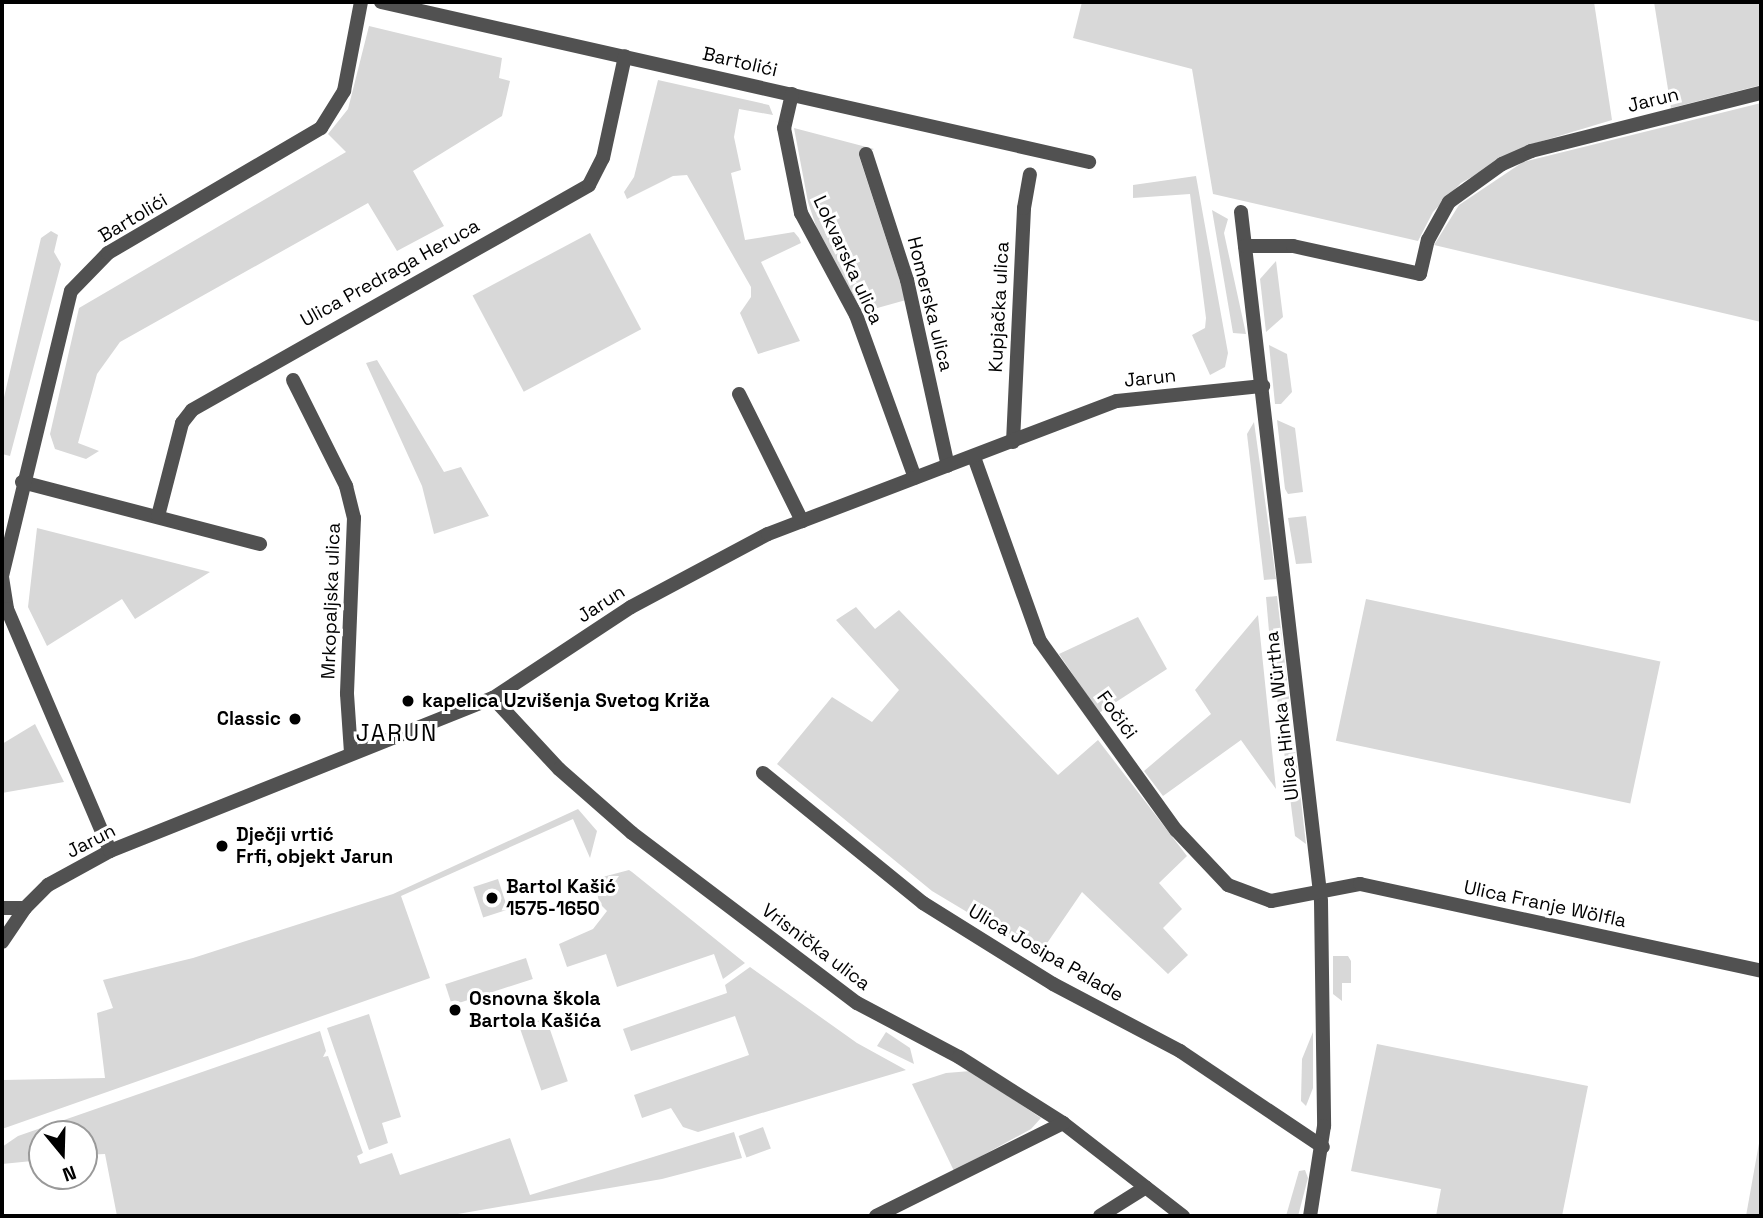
<!DOCTYPE html>
<html>
<head>
<meta charset="utf-8">
<style>
  body { margin:0 }
  #map { position:relative; width:1763px; height:1218px; overflow:hidden; background:#fff; font-family:"Space Grotesk",sans-serif }
  div>[style] { position:absolute }
  [style*='--x'] { left:calc(var(--x)*1px); top:calc(var(--y)*1px); width:calc(var(--w)*1px); rotate:calc(var(--a)*1deg) }
  .green>* { inset:0; background:#d8d8d8; transform-origin:0 0 }
  .minor>* { height:14px; margin:-7px; padding:0 7px; transform-origin:7px; border-radius:7px; background:#515151 }
  .dots>* { width:19px; height:19px; translate:-50% -50%; box-sizing:border-box; border:4px solid #fff; border-radius:50% }
  span { translate:-50% -50%; white-space:nowrap; text-align:center; line-height:1.15; -webkit-text-stroke:6px #fff; paint-order:stroke }
  .street-label { font-size:19px; color:#000 }
  .poi-label { font-size:19px; color:#000; font-weight:700 }
  .left { translate:0 -50%; text-align:left }
  .right { translate:-100% -50%; text-align:right }
  .quarter-label { font-size:23px; color:#000; letter-spacing:2px }
  .frame { position:absolute; inset:0; border:4px solid #000; pointer-events:none }
  .north { position:absolute; left:28px; top:1120px; width:70px; height:70px; box-sizing:border-box; background:#fff; border:2px solid #999; border-radius:50%; rotate:161deg; font-size:19px; font-weight:700; line-height:28px; text-align:center; color:#000 }
  .north::after { content:''; display:block; margin:auto; width:24px; height:32px; background:#000; clip-path:polygon(50% 0,100% 100%,50% 72%,0 100%) }
</style>
</head>
<body>
<div id="map">
  <div class="green">
    <i style="clip-path:polygon(1082px 2px,1594px 2px,1612px 120px,1529px 145px,1461px 183px,1433px 212px,1418px 241px,1213px 194px,1192px 69px,1073px 38px)"></i>
    <i style="clip-path:polygon(1654px 2px,1761px 2px,1761px 85px,1671px 108px)"></i>
    <i style="clip-path:polygon(369px 26px,502px 58px,499px 78px,510px 81px,502px 116px,413px 171px,444px 226px,397px 251px,368px 203px,120px 342px,97px 374px,78px 443px,99px 451px,86px 459px,55px 449px,50px 434px,79px 308px,346px 152px,328px 134px,348px 109px)"></i>
    <i style="clip-path:polygon(658px 80px,769px 105px,773px 115px,739px 109px,734px 137px,741px 170px,731px 173px,745px 240px,794px 232px,799px 238px,801px 243px,761px 262px,800px 341px,758px 354px,740px 313px,751px 297px,751px 287px,687px 175px,673px 176px,627px 199px,624px 192px,634px 177px)"></i>
    <i style="clip-path:polygon(1761px 103px,1761px 322px,1434px 245px,1459px 205px,1523px 162px)"></i>
    <i style="clip-path:polygon(794px 128px,874px 149px,859px 156px,906px 300px,863px 312px,819px 235px,808px 202px)"></i>
    <i style="clip-path:polygon(1196px 176px,1228px 353px,1225px 367px,1210px 375px,1192px 335px,1205px 328px,1206px 318px,1190px 194px,1133px 198px,1133px 185px)"></i>
    <i style="clip-path:polygon(1212px 210px,1228px 219px,1224px 233px,1246px 334px,1233px 333px)"></i>
    <i style="clip-path:polygon(51px 231px,58px 235px,54px 252px,61px 264px,10px 456px,2px 454px,2px 406px,41px 238px)"></i>
    <i style="left:590px;top:233px;width:109px;height:133px;rotate:62deg"></i>
    <i style="clip-path:polygon(1276px 261px,1283px 317px,1266px 332px,1260px 279px)"></i>
    <i style="clip-path:polygon(1269px 345px,1287px 354px,1292px 392px,1281px 404px,1275px 404px)"></i>
    <i style="clip-path:polygon(377px 360px,444px 472px,461px 467px,489px 516px,434px 534px,422px 486px,366px 363px)"></i>
    <i style="clip-path:polygon(1277px 420px,1295px 428px,1303px 492px,1288px 494px,1285px 489px)"></i>
    <i style="clip-path:polygon(1254px 422px,1276px 579px,1264px 580px,1247px 434px)"></i>
    <i style="clip-path:polygon(1306px 516px,1312px 563px,1296px 564px,1288px 518px)"></i>
    <i style="clip-path:polygon(37px 528px,210px 572px,135px 619px,122px 599px,47px 646px,28px 607px)"></i>
    <i style="clip-path:polygon(1277px 596px,1306px 844px,1295px 836px,1270px 643px,1266px 597px)"></i>
    <i style="left:1366px;top:599px;width:301px;height:145px;rotate:12deg"></i>
    <i style="clip-path:polygon(856px 607px,875px 629px,899px 610px,1058px 775px,1098px 740px,1187px 856px,1159px 883px,1182px 909px,1163px 928px,1188px 955px,1168px 974px,1082px 892px,1039px 955px,932px 891px,777px 764px,832px 697px,872px 722px,899px 690px,836px 620px)"></i>
    <i style="clip-path:polygon(1258px 615px,1276px 789px,1241px 740px,1163px 796px,1144px 771px,1211px 714px,1195px 690px)"></i>
    <i style="clip-path:polygon(1138px 617px,1167px 669px,1099px 713px,1059px 654px)"></i>
    <i style="clip-path:polygon(35px 724px,64px 782px,2px 793px,2px 744px)"></i>
    <i style="clip-path:polygon(578px 809px,597px 831px,590px 858px,573px 819px,401px 896px,430px 978px,2px 1129px,3px 1080px,105px 1078px,97px 1013px,113px 1008px,103px 980px,193px 958px,393px 894px)"></i>
    <i style="clip-path:polygon(629px 870px,632px 872px,745px 963px,723px 979px,714px 954px,617px 987px,606px 954px,567px 967px,559px 944px,593px 929px,607px 911px,599px 903px,595px 879px)"></i>
    <i style="left:498px;top:879px;width:32px;height:26px;rotate:72deg"></i>
    <i style="clip-path:polygon(1333px 956px,1348px 956px,1351px 961px,1351px 983px,1342px 983px,1342px 1001px,1333px 994px)"></i>
    <i style="left:526px;top:958px;width:22px;height:85px;rotate:72deg"></i>
    <i style="clip-path:polygon(750px 967px,857px 1043px,906px 1070px,698px 1132px,683px 1127px,671px 1108px,642px 1118px,634px 1095px,749px 1055px,735px 1016px,631px 1051px,623px 1029px,727px 993px,725px 985px)"></i>
    <i style="clip-path:polygon(369px 1014px,401px 1117px,382px 1123px,388px 1143px,369px 1150px,327px 1028px)"></i>
    <i style="left:546px;top:1018px;width:67px;height:28px;rotate:71deg"></i>
    <i style="clip-path:polygon(320px 1031px,326px 1051px,323px 1057px,328px 1056px,363px 1153px,357px 1156px,360px 1164px,392px 1153px,400px 1175px,510px 1138px,530px 1195px,734px 1132px,742px 1158px,662px 1179px,446px 1216px,117px 1216px,105px 1154px,84px 1155px,84px 1134px,42px 1134px,42px 1160px,2px 1164px,2px 1147px,18px 1136px)"></i>
    <i style="clip-path:polygon(886px 1032px,910px 1048px,914px 1064px,877px 1046px)"></i>
    <i style="clip-path:polygon(1313px 1032px,1313px 1088px,1306px 1106px,1301px 1101px,1302px 1059px)"></i>
    <i style="clip-path:polygon(1377px 1044px,1588px 1086px,1562px 1216px,1436px 1216px,1441px 1189px,1351px 1171px)"></i>
    <i style="clip-path:polygon(971px 1071px,1041px 1118px,1031px 1129px,954px 1171px,912px 1084px,946px 1073px)"></i>
    <i style="left:763px;top:1127px;width:23px;height:26px;rotate:70deg"></i>
    <i style="clip-path:polygon(1761px 1132px,1761px 1216px,1746px 1216px)"></i>
    <i style="clip-path:polygon(1305px 1170px,1308px 1178px,1298px 1216px,1286px 1216px,1299px 1171px)"></i>
  </div>
  <div class="minor">
    <i style="--x:381;--y:2;--w:726;--a:12.73"></i>
    <i style="--x:792;--y:94;--w:35;--a:103"></i>
    <i style="--x:784;--y:128;--w:87;--a:78.7"></i>
    <i style="--x:801;--y:213;--w:116;--a:61.7"></i>
    <i style="--x:856;--y:315;--w:173;--a:70.1"></i>
    <i style="--x:866;--y:154;--w:133;--a:72"></i>
    <i style="--x:907;--y:280;--w:190;--a:77.6"></i>
    <i style="--x:1241;--y:212;--w:694;--a:83.38"></i>
    <i style="--x:1321;--y:901;--w:225;--a:89.2"></i>
    <i style="--x:1324;--y:1126;--w:91;--a:98.8"></i>
    <i style="--x:1245;--y:246;--w:48;--a:0"></i>
    <i style="--x:1293;--y:246;--w:130;--a:12.4"></i>
    <i style="--x:1420;--y:274;--w:35;--a:-77"></i>
    <i style="--x:1428;--y:240;--w:43;--a:-61.1"></i>
    <i style="--x:1449;--y:202;--w:65;--a:-35.6"></i>
    <i style="--x:1502;--y:164;--w:32;--a:-24"></i>
    <i style="--x:1531;--y:151;--w:237;--a:-14.2"></i>
    <i style="--x:293;--y:380;--w:119;--a:63.4"></i>
    <i style="--x:346;--y:486;--w:33;--a:76"></i>
    <i style="--x:354;--y:518;--w:176;--a:92.3"></i>
    <i style="--x:347;--y:694;--w:59;--a:86.1"></i>
    <i style="--x:739;--y:394;--w:142;--a:63.6"></i>
    <i style="--x:1013;--y:442;--w:234;--a:-87.3"></i>
    <i style="--x:1024;--y:208;--w:34;--a:-80"></i>
    <i style="--x:974;--y:457;--w:195;--a:70.3"></i>
    <i style="--x:1040;--y:641;--w:233;--a:54.3"></i>
    <i style="--x:1176;--y:830;--w:76;--a:46.6"></i>
    <i style="--x:1228;--y:885;--w:46;--a:20.4"></i>
    <i style="--x:1271;--y:901;--w:91;--a:-10.8"></i>
    <i style="--x:1360;--y:884;--w:410;--a:12.2"></i>
    <i style="--x:22;--y:482;--w:246;--a:14.6"></i>
    <i style="--x:158;--y:516;--w:96;--a:-75.5"></i>
    <i style="--x:182;--y:423;--w:16;--a:-52"></i>
    <i style="--x:192;--y:410;--w:456;--a:-29.5"></i>
    <i style="--x:589;--y:185;--w:30;--a:-63"></i>
    <i style="--x:603;--y:158;--w:104;--a:-77.8"></i>
    <i style="--x:2;--y:576;--w:293;--a:-76.4"></i>
    <i style="--x:71;--y:291;--w:53;--a:-45.8"></i>
    <i style="--x:108;--y:253;--w:247;--a:-30.4"></i>
    <i style="--x:321;--y:128;--w:44;--a:-58.1"></i>
    <i style="--x:344;--y:91;--w:91;--a:-79.2"></i>
    <i style="--x:2;--y:577;--w:32;--a:81"></i>
    <i style="--x:7;--y:609;--w:263;--a:66.9"></i>
    <i style="--x:493;--y:698;--w:97;--a:47.1"></i>
    <i style="--x:559;--y:769;--w:97;--a:41.2"></i>
    <i style="--x:632;--y:833;--w:282;--a:37.1"></i>
    <i style="--x:857;--y:1003;--w:115;--a:27.9"></i>
    <i style="--x:959;--y:1057;--w:123;--a:32.4"></i>
    <i style="--x:1063;--y:1123;--w:152;--a:37.8"></i>
    <i style="--x:763;--y:773;--w:206;--a:39.1"></i>
    <i style="--x:923;--y:903;--w:153;--a:31.9"></i>
    <i style="--x:1053;--y:984;--w:144;--a:27.8"></i>
    <i style="--x:1180;--y:1051;--w:172;--a:33.9"></i>
    <i style="--x:2;--y:908;--w:23;--a:0"></i>
    <i style="--x:2;--y:942;--w:41;--a:-55.9"></i>
    <i style="--x:25;--y:908;--w:33;--a:-45"></i>
    <i style="--x:48;--y:885;--w:71;--a:-28.7"></i>
    <i style="--x:110;--y:851;--w:412;--a:-21.8"></i>
    <i style="--x:493;--y:698;--w:165;--a:-33.4"></i>
    <i style="--x:631;--y:607;--w:155;--a:-28.1"></i>
    <i style="--x:768;--y:534;--w:373;--a:-20.9"></i>
    <i style="--x:1117;--y:401;--w:147;--a:-5.9"></i>
    <i style="--x:876;--y:1216;--w:209;--a:-26.4"></i>
    <i style="--x:1100;--y:1216;--w:54;--a:-32.2"></i>
  </div>
  <div class="dots">
    <i style="left:408px;top:701px;background:#000"></i>
    <i style="left:295px;top:719px;background:#000"></i>
    <i style="left:222px;top:846px;background:#000"></i>
    <i style="left:492px;top:898px;background:#000"></i>
    <i style="left:455px;top:1010px;background:#000"></i>
  </div>
  <div class="street-label">
    <span style="left:740px;top:62px;rotate:13deg">Bartolići</span>
    <span style="left:1653px;top:100px;rotate:-14deg">Jarun</span>
    <span style="left:133px;top:218px;rotate:-31deg">Bartolići</span>
    <span style="left:848px;top:260px;rotate:65deg">Lokvarska ulica</span>
    <span style="left:390px;top:273px;rotate:-29deg">Ulica Predraga Heruca</span>
    <span style="left:930px;top:304px;rotate:76deg">Homerska ulica</span>
    <span style="left:999px;top:307px;rotate:-87deg">Kupjačka ulica</span>
    <span style="left:1150px;top:378px;rotate:-6deg">Jarun</span>
    <span style="left:331px;top:601px;rotate:-88deg">Mrkopaljska ulica</span>
    <span style="left:601px;top:604px;rotate:-33deg">Jarun</span>
    <span style="left:1117px;top:715px;rotate:54deg">Fočići</span>
    <span style="left:1282px;top:716px;rotate:-97deg">Ulica Hinka Würtha</span>
    <span style="left:91px;top:841px;rotate:-27deg">Jarun</span>
    <span style="left:1545px;top:904px;rotate:12deg">Ulica Franje Wölfla</span>
    <span style="left:816px;top:947px;rotate:37deg">Vrisnička ulica</span>
    <span style="left:1046px;top:953px;rotate:30deg">Ulica Josipa Palade</span>
  </div>
  <div class="poi-label">
    <span class="left" style="left:422px;top:701px">kapelica Uzvišenja Svetog Križa</span>
    <span class="right" style="left:281px;top:719px">Classic</span>
    <span class="left" style="left:236px;top:846px">Dječji vrtić<br>Frfi, objekt Jarun</span>
    <span class="left" style="left:506px;top:898px">Bartol Kašić<br>1575-1650</span>
    <span class="left" style="left:469px;top:1010px">Osnovna škola<br>Bartola Kašića</span>
  </div>
  <div class="quarter-label">
    <span style="left:397px;top:733px">JARUN</span>
  </div>
  <div class="frame"></div>
  <div class="north">N</div>
</div>
</body>
</html>
